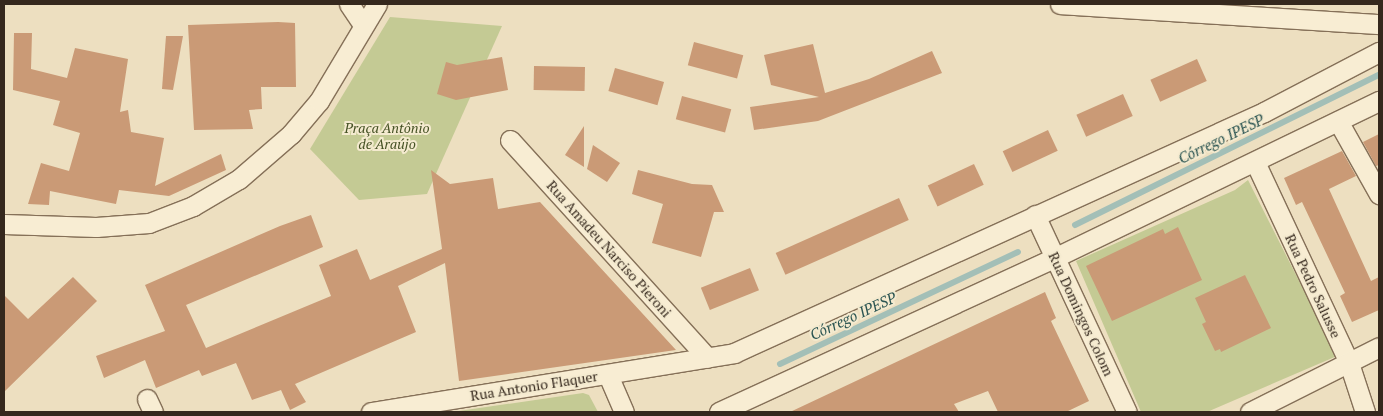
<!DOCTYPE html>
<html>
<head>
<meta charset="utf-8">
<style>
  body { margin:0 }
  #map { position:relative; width:1383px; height:416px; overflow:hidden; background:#eddfc0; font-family:"PT Serif",serif }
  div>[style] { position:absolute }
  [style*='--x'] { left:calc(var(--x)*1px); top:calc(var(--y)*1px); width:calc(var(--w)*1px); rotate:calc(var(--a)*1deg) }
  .green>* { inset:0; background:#c4ca94 }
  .stream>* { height:6px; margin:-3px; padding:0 3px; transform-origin:3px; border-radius:3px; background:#a3bfb7 }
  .building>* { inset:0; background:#ca9a76; transform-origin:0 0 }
  .roads { filter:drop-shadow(1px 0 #857058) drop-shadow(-1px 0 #857058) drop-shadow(0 1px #857058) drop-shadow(0 -1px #857058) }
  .street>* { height:19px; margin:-9.5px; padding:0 9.5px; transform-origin:9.5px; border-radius:9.5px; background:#f8edd3 }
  span { translate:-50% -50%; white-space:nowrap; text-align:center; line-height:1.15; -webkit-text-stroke:4px #f4eacf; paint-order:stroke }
  .park-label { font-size:14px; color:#455124; font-style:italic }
  .street-label { font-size:14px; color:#35281d }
  .water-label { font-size:15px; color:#2c5552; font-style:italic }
  .frame { position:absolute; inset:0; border:5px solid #35281d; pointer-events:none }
</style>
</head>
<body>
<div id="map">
  <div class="green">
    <i style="clip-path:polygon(390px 17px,502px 26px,427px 194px,359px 200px,310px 149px)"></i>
    <i style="clip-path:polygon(1248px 180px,1337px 356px,1207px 412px,1141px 412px,1076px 261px,1235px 190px)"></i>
    <i style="clip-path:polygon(583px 393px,589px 395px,598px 412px,452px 412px)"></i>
  </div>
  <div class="stream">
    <i style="--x:1075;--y:225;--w:339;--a:-26.3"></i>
    <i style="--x:780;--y:364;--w:263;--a:-25.2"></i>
  </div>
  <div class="building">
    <i style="clip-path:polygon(278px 22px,295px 23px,296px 87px,261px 87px,262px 109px,249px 110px,253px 129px,194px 130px,188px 25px)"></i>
    <i style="clip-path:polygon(14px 33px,32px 33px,31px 69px,67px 78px,75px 48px,128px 59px,120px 112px,128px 110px,131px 132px,164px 138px,155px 186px,221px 154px,226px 170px,169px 196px,119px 190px,116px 204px,50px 191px,49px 205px,28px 204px,41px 163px,69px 171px,80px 133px,53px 125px,60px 101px,13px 90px)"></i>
    <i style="clip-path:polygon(166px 36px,183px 36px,173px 90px,162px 89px)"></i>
    <i style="left:694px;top:42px;width:51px;height:24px;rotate:15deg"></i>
    <i style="clip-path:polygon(813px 44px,825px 93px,869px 79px,932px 51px,942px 73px,818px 121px,754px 130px,750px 107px,819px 97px,771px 85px,764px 55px)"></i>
    <i style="clip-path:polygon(502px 57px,508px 90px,456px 100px,437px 94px,446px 62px,457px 65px)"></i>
    <i style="left:1197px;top:59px;width:24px;height:51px;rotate:66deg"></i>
    <i style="left:534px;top:66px;width:51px;height:24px;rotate:1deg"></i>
    <i style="left:615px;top:68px;width:51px;height:24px;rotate:16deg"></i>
    <i style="left:1123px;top:94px;width:24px;height:51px;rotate:66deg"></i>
    <i style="left:682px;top:96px;width:51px;height:24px;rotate:15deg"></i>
    <i style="clip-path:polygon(584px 126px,584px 167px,565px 155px)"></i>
    <i style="left:1048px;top:130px;width:23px;height:50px;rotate:65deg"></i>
    <i style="clip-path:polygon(1379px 134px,1379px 165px,1376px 166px,1363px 142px)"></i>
    <i style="clip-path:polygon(593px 145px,620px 163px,607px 182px,587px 169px)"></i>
    <i style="clip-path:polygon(1342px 151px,1356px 176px,1329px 189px,1371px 281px,1379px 277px,1379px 310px,1352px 322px,1340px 296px,1345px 293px,1302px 202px,1296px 205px,1284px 178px)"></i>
    <i style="left:974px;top:164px;width:23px;height:51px;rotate:65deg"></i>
    <i style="clip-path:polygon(431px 170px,450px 184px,493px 178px,498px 209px,540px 202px,676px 350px,459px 381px,445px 263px,398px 286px,416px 332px,295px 384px,306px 402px,290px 410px,281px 390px,252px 400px,236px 363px,202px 376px,199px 370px,156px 388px,145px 360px,104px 378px,96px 356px,165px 331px,145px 285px,280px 226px,311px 215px,323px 247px,186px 305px,206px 348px,331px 296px,319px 265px,357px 249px,370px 280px,442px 249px)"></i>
    <i style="clip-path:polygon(638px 170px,692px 184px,712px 185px,724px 212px,714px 212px,701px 257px,652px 243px,663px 204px,632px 194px)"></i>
    <i style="left:899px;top:198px;width:24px;height:135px;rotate:66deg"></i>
    <i style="clip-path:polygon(1178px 227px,1202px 280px,1112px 321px,1086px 266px,1163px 229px,1165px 234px)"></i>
    <i style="left:750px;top:268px;width:24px;height:53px;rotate:68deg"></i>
    <i style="clip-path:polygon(1245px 275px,1271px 328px,1221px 352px,1220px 349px,1215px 351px,1202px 324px,1206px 322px,1195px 298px)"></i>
    <i style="clip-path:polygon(73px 277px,97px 301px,4px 392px,4px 295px,28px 319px)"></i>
    <i style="clip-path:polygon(1045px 292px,1056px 318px,1051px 321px,1089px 401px,1066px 412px,998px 412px,988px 391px,954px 404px,959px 412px,790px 412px)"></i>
  </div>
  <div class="roads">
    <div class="street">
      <i style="--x:349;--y:4;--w:25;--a:56"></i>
      <i style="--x:1060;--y:4;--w:320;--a:3.6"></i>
      <i style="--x:1338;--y:121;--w:84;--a:60.7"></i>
      <i style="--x:510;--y:140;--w:294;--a:47.8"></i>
      <i style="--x:1255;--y:162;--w:222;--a:64.9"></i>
      <i style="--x:1349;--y:363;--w:52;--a:71.9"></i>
      <i style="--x:1035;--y:215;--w:217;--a:65"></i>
      <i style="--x:4;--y:224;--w:92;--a:1.9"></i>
      <i style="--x:96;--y:227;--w:53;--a:-4.3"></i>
      <i style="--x:149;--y:223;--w:47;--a:-21.1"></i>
      <i style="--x:193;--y:206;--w:53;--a:-30.4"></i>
      <i style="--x:239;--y:179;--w:69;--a:-40.9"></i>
      <i style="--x:291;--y:134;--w:43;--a:-49.7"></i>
      <i style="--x:319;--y:101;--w:113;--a:-59.1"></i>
      <i style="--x:608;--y:375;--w:40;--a:66.6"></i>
      <i style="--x:147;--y:399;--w:14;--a:65"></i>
      <i style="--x:371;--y:412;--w:368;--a:-9.2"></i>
      <i style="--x:734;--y:353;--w:582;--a:-24.45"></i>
      <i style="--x:1264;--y:112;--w:130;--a:-27.6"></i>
      <i style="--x:719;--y:412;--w:369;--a:-24.7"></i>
      <i style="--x:1054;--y:258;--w:361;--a:-25.8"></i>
      <i style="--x:1250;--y:412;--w:144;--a:-26.7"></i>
    </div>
  </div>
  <div class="park-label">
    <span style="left:387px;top:136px">Praça Antônio<br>de Araújo</span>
  </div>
  <div class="street-label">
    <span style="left:609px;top:249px;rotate:48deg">Rua Amadeu Narciso Pieroni</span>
    <span style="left:1313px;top:286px;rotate:65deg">Rua Pedro Salusse</span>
    <span style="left:1081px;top:314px;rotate:65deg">Rua Domingos Colom</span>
    <span style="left:534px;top:386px;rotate:-9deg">Rua Antonio Flaquer</span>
  </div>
  <div class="water-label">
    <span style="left:1221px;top:139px;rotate:-26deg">Córrego IPESP</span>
    <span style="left:853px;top:316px;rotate:-25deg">Córrego IPESP</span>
  </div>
  <div class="frame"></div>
</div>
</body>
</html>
